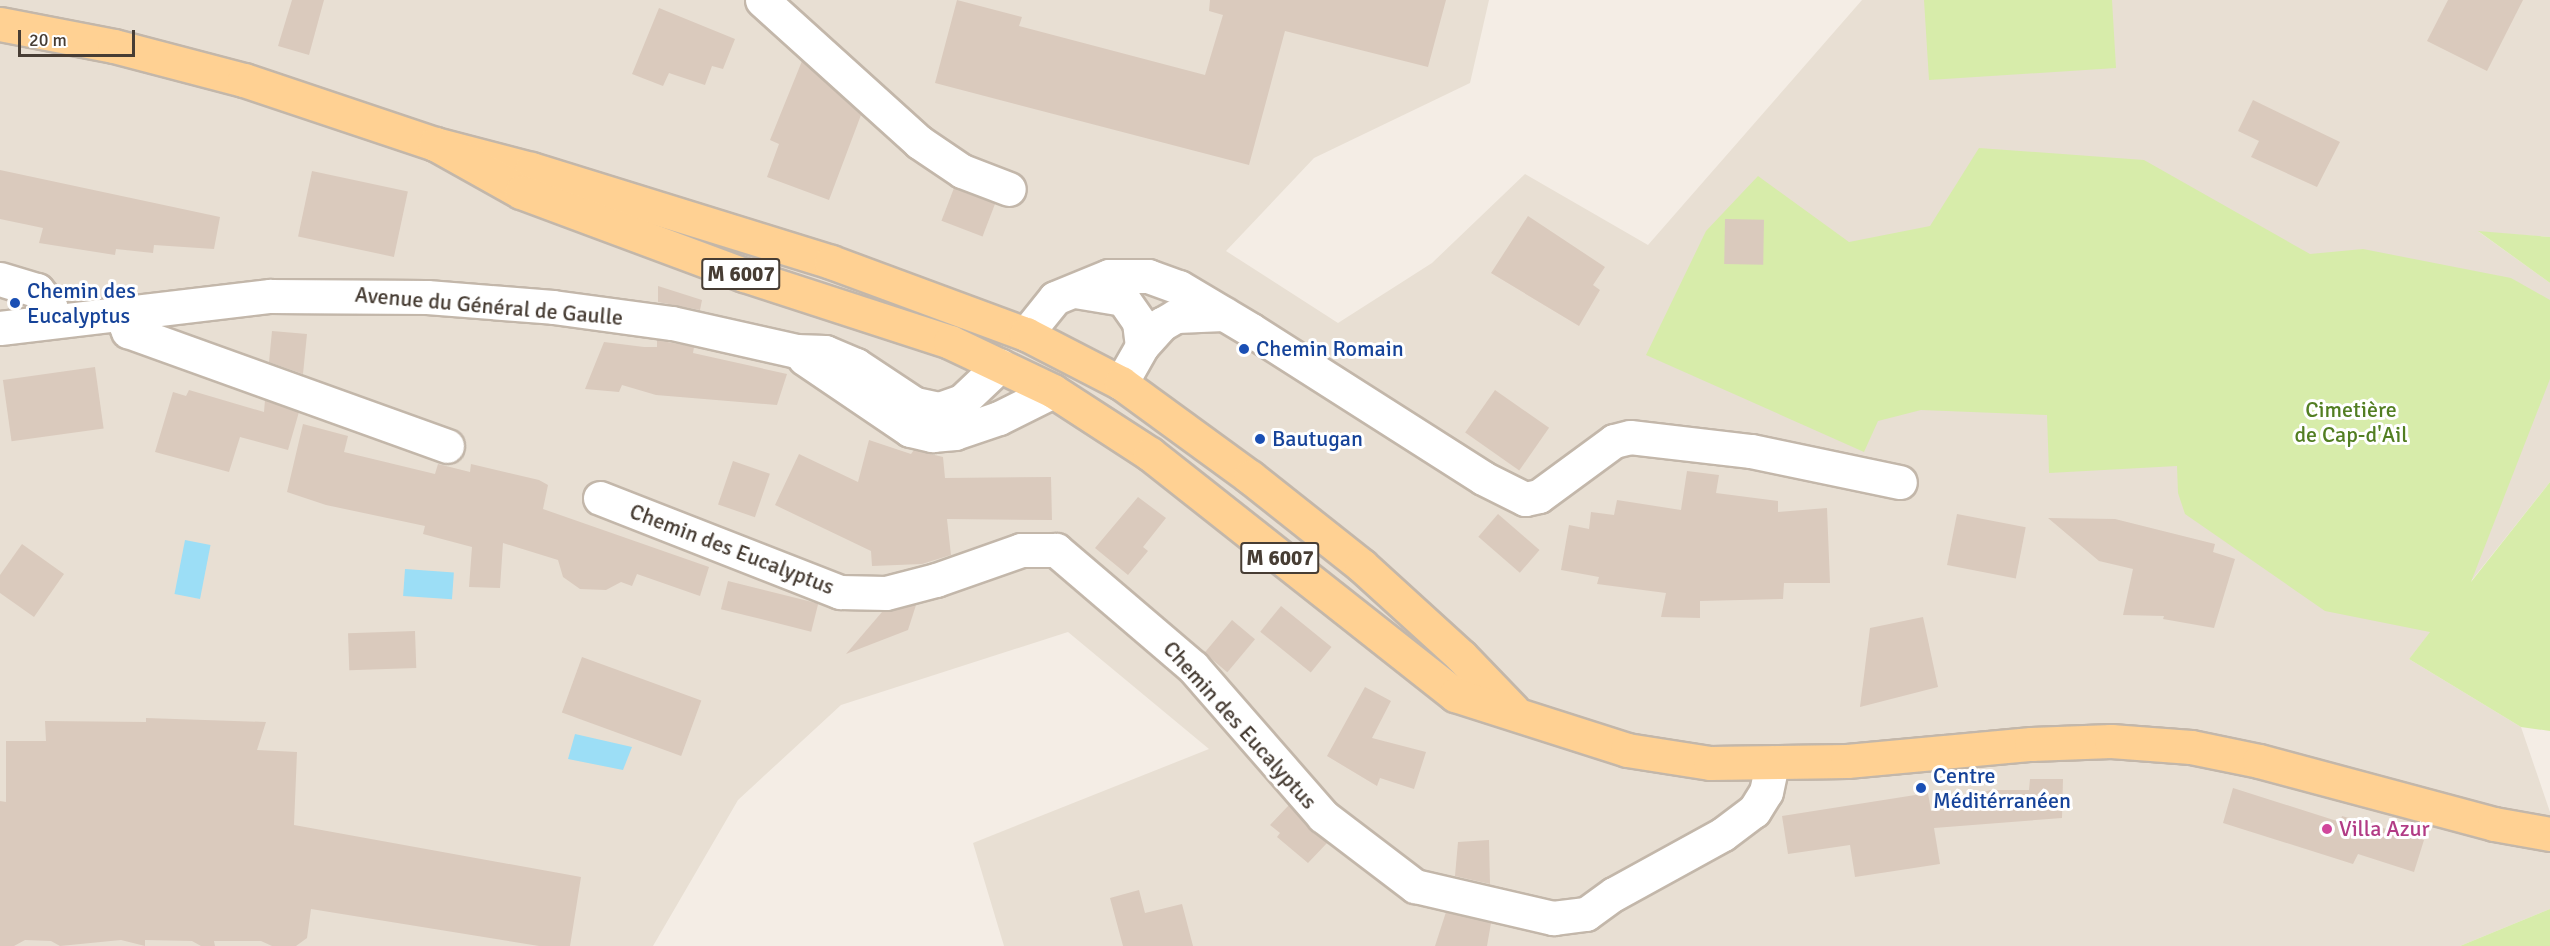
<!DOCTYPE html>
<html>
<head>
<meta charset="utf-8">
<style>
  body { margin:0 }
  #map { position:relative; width:2550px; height:946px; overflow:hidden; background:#f4ede5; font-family:Signika,sans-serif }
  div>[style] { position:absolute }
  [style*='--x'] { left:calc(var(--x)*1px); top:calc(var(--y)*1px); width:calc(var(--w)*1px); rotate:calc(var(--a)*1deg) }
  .residential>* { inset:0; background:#e8dfd3 }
  .green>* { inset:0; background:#d7ecaa }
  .water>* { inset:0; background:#9cdef6; transform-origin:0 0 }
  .building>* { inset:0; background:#dacabd; transform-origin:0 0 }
  .roads { filter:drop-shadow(2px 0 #c3b7aa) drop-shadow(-2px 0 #c3b7aa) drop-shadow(0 2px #c3b7aa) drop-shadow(0 -2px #c3b7aa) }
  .minor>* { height:33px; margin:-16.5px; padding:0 16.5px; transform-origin:16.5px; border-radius:16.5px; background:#fff }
  .major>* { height:33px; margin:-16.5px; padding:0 16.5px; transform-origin:16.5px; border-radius:16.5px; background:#ffd193 }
  .dots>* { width:16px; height:16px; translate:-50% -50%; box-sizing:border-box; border:3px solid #fff; border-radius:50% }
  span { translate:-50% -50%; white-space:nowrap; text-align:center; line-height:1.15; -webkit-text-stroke:6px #fff; paint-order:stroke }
  .shield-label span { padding:2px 4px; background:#fff; border:2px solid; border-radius:4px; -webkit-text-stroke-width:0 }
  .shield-label { font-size:21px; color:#473d34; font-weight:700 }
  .transit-label { font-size:22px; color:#164399 }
  .left { translate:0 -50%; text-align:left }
  .street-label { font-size:22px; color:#473d34 }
  .park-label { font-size:22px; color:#527e22 }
  .hotel-label { font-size:22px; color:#b23c85 }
  .scale { position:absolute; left:18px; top:30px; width:117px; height:27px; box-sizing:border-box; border:3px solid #473d34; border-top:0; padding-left:8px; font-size:18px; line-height:21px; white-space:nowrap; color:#473d34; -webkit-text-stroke:4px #fff; paint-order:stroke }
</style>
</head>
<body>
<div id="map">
  <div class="residential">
    <i style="clip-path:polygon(0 0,1489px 0,1470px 83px,1314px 158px,1226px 251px,1338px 323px,1432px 263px,1525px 174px,1648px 245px,1862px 0,2550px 0,2550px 237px,2479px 232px,2550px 283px,2550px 482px,2409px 659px,2521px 727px,2550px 812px,2550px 909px,2460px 946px,1004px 946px,973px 843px,1209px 749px,1068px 632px,841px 705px,738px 800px,653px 946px,0 946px)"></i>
  </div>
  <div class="green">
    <i style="clip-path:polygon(1924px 0,2112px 0,2116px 68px,1929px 80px)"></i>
    <i style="clip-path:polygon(1979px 148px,2144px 160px,2310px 254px,2363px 249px,2511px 278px,2550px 300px,2550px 379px,2471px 582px,2550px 482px,2550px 731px,2521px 727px,2409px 659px,2430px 632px,2325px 611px,2185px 514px,2178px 493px,2177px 466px,2049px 473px,2047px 415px,1921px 410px,1878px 421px,1864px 452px,1646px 355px,1706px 231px,1758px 176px,1849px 242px,1930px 226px)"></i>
    <i style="clip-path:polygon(2478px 231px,2550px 237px,2550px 283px)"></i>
    <i style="clip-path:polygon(2550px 909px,2550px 946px,2460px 946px)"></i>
  </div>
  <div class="water">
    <i style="left:185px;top:540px;width:26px;height:55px;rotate:11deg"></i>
    <i style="left:405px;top:569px;width:49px;height:27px;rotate:4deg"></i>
    <i style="clip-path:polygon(575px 734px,632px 747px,623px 770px,568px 759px)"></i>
  </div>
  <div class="building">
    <i style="clip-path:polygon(292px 0,324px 0,309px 55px,278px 46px)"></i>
    <i style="clip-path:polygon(957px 0,1022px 17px,1019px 26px,1205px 75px,1223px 15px,1209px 11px,1210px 0,1446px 0,1428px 67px,1285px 31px,1249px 165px,935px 83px)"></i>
    <i style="clip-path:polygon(2448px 0,2523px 0,2487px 71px,2427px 41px)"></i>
    <i style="clip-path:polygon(659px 8px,735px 39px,723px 69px,712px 66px,705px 85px,669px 73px,663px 86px,632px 74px)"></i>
    <i style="clip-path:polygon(802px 61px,861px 115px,829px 200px,767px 177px,779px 144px,770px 140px)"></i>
    <i style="clip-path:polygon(2253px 100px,2340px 142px,2317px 187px,2251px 157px,2259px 141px,2238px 131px)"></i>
    <i style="clip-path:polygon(0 170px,220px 217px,214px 249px,154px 245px,153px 253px,116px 249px,115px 255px,39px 243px,43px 228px,0 219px)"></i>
    <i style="left:312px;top:171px;width:98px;height:67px;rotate:12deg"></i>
    <i style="left:954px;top:188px;width:44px;height:35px;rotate:21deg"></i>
    <i style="clip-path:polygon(1528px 216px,1605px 267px,1593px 285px,1600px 290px,1579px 326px,1491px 273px)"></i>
    <i style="left:1725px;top:219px;width:39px;height:45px;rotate:1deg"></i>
    <i style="clip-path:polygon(658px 286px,702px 300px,700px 310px,658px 302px)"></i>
    <i style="clip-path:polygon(272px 331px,307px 334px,303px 374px,269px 362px)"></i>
    <i style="clip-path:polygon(657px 340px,694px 347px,693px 353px,787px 374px,777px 405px,656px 395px,622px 385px,619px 392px,585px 389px,604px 342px,644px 347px,657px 347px)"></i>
    <i style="left:95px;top:367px;width:62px;height:93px;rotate:82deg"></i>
    <i style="clip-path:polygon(189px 390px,264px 412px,265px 400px,299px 412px,288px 450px,240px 437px,229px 472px,155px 452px,173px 392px,186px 396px)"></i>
    <i style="left:1495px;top:390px;width:66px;height:52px;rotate:35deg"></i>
    <i style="clip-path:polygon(303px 424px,348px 436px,344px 452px,435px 474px,438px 464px,470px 472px,471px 464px,539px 480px,548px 485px,543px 509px,709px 567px,700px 596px,637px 574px,632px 586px,621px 582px,606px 590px,580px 589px,563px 577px,558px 560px,503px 543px,500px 588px,469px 587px,472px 547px,423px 534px,425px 526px,326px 505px,287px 492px)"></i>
    <i style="clip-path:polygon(869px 440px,911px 454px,914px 450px,943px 457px,945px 478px,1051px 477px,1052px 520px,947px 519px,951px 555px,922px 564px,872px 566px,871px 551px,775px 505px,799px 454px,858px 482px)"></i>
    <i style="left:733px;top:461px;width:39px;height:46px;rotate:19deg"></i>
    <i style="clip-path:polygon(1687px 471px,1719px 475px,1716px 493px,1778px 501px,1778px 512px,1827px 508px,1830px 583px,1784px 583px,1783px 599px,1700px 601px,1700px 618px,1661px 617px,1666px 593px,1597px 584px,1599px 577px,1561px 570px,1569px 525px,1589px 529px,1591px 512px,1614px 515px,1617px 500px,1681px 510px)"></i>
    <i style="clip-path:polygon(1138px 497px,1166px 518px,1143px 547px,1148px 551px,1128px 575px,1095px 548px)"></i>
    <i style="left:1498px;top:514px;width:55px;height:30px;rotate:41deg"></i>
    <i style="left:1957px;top:514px;width:70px;height:52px;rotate:11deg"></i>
    <i style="clip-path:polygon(2048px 518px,2115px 519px,2215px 544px,2213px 552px,2235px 559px,2214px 628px,2163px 619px,2164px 616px,2123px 615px,2133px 569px,2099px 561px)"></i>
    <i style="clip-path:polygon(22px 544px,64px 574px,34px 617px,0 593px,0 575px)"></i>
    <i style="left:728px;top:581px;width:93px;height:29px;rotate:14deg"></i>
    <i style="clip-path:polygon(916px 605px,908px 630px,846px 654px,882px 612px)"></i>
    <i style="left:1281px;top:606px;width:65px;height:33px;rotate:39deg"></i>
    <i style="clip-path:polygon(1923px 617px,1938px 687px,1860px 707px,1870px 628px)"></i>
    <i style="left:1232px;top:620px;width:30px;height:43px;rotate:40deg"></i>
    <i style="left:415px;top:631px;width:37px;height:67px;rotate:88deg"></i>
    <i style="left:582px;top:657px;width:127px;height:59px;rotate:20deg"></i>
    <i style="clip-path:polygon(1365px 687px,1391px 701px,1372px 738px,1426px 752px,1414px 789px,1380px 778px,1377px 786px,1327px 756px)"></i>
    <i style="clip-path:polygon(146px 718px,266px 722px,257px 750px,297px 752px,294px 825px,581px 877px,570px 946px,539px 946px,311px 909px,307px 938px,296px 946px,272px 946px,261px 941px,214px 941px,215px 946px,201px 946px,192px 941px,145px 940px,145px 946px,121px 940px,60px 946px,51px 941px,25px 940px,14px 946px,0 946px,0 801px,6px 802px,6px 741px,46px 741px,45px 721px,146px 722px)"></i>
    <i style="clip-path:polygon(2030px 779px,2063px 779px,2062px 818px,1934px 828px,1940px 864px,1855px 877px,1850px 845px,1788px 854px,1782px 816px,1928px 793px,1931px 811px,1990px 790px,2029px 790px)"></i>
    <i style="clip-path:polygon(2233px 788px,2340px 822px,2342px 816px,2424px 840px,2414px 872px,2358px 854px,2353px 864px,2223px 823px)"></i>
    <i style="clip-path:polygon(1289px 805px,1327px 843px,1308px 863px,1277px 837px,1280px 833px,1270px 825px)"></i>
    <i style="clip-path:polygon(1489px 840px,1490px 884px,1455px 876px,1458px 842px)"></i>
    <i style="clip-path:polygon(1139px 890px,1145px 913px,1182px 904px,1193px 946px,1123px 946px,1110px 898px)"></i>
    <i style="clip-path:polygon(1446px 912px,1491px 923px,1487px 946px,1435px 946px)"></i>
  </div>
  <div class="roads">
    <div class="minor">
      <i style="--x:762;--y:0;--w:212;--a:42.1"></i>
      <i style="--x:919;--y:142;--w:52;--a:34"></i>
      <i style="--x:962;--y:171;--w:50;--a:21"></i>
      <i style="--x:0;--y:279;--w:39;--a:17"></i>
      <i style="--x:37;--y:290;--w:21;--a:51"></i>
      <i style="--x:50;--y:306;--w:15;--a:74"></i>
      <i style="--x:1075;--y:291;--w:49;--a:9.5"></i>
      <i style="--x:1123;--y:299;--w:28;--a:55"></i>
      <i style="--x:1139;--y:322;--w:24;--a:83"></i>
      <i style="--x:120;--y:312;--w:21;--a:67"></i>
      <i style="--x:128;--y:331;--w:339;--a:19.8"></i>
      <i style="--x:0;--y:328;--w:272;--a:-6.8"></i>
      <i style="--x:270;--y:296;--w:157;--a:0.4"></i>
      <i style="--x:427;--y:297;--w:126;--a:4.5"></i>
      <i style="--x:553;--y:307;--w:120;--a:7.7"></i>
      <i style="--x:672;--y:323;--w:127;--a:12.7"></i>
      <i style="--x:796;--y:351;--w:29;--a:2"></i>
      <i style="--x:825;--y:352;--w:34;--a:23"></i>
      <i style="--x:856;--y:365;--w:71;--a:33.5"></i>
      <i style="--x:915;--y:404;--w:25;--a:12"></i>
      <i style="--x:939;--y:409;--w:24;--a:-19"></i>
      <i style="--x:962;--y:401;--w:52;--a:-43.5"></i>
      <i style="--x:1026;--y:334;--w:46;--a:-51.1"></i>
      <i style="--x:1055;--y:298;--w:58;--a:-22.2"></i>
      <i style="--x:1109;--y:276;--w:39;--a:0"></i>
      <i style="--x:1148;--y:276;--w:33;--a:20"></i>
      <i style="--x:1179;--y:287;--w:84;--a:30.8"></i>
      <i style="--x:1251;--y:330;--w:275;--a:32.5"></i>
      <i style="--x:1483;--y:478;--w:47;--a:26.6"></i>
      <i style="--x:1525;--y:499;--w:14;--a:-12"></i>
      <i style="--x:1539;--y:496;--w:93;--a:-36.3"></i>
      <i style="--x:1614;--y:441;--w:16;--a:-14"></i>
      <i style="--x:1630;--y:437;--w:122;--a:6.6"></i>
      <i style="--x:1751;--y:451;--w:152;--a:11.8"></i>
      <i style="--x:804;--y:358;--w:128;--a:34.2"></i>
      <i style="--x:910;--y:430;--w:23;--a:13"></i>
      <i style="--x:932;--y:435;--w:23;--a:-5"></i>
      <i style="--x:955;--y:433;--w:46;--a:-18.8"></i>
      <i style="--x:999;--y:418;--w:60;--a:-26.6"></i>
      <i style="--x:1121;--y:383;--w:43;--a:-60.4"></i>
      <i style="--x:1142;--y:346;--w:30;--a:-48"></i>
      <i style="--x:1162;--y:324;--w:16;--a:-30"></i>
      <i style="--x:1176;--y:316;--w:48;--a:-2.4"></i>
      <i style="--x:600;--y:498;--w:258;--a:21.4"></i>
      <i style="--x:840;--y:592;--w:46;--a:1.2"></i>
      <i style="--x:886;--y:593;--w:52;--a:-14.6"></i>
      <i style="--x:936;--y:580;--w:90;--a:-19.4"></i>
      <i style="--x:1021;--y:550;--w:35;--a:0"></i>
      <i style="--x:1056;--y:550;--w:180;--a:40.5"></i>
      <i style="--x:1193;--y:667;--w:198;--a:48.9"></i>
      <i style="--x:1323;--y:816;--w:116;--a:37.3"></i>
      <i style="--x:1415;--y:886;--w:142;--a:13.1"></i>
      <i style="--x:1553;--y:918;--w:33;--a:-7"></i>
      <i style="--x:1586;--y:914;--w:34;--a:-36"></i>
      <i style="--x:1614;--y:894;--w:124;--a:-28.8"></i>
      <i style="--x:1723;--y:834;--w:39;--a:-37"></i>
      <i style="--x:1754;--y:811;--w:22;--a:-58"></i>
      <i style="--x:1766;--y:792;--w:30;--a:-78"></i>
    </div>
    <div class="major">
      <i style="--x:0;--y:24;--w:116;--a:10.9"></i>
      <i style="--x:114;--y:46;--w:134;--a:14.7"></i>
      <i style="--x:244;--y:80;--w:201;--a:18.5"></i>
      <i style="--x:435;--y:144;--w:99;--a:14.6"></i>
      <i style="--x:531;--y:169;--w:314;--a:17.2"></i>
      <i style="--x:831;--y:262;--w:208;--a:20.3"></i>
      <i style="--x:1026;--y:334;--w:107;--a:27.3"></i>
      <i style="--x:1121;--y:383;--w:160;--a:36.1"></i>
      <i style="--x:1250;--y:477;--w:142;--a:38.4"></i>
      <i style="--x:1361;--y:565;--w:135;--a:42.3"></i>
      <i style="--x:1461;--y:656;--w:75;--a:46.1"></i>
      <i style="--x:435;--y:144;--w:98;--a:29.2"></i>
      <i style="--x:521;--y:192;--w:238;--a:20.4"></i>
      <i style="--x:744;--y:275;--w:217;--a:18"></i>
      <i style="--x:950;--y:342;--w:114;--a:25.4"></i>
      <i style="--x:1053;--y:391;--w:116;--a:33"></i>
      <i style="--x:1150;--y:454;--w:389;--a:38.3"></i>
      <i style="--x:1455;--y:695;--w:181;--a:17.7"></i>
      <i style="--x:1627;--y:750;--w:84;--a:8.9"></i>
      <i style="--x:1710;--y:763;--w:137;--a:-0.8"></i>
      <i style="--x:1847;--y:761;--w:185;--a:-5.3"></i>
      <i style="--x:2031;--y:744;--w:80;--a:-2.1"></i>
      <i style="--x:2111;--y:741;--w:80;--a:4.3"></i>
      <i style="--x:2191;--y:747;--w:69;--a:11.6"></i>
      <i style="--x:2259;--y:761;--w:243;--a:15"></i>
      <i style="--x:2494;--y:824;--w:57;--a:10.1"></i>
    </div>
  </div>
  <div class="dots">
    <i style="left:15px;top:303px;background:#1a4fb4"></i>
    <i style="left:1244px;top:349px;background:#1a4fb4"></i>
    <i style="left:1260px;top:439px;background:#1a4fb4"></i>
    <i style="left:1921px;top:788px;background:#1a4fb4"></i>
    <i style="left:2327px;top:829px;background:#d1479c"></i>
  </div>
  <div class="shield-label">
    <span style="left:741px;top:274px">M 6007</span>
    <span style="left:1280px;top:558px">M 6007</span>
  </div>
  <div class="transit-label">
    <span class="left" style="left:27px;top:303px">Chemin des<br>Eucalyptus</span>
    <span class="left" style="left:1256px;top:349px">Chemin Romain</span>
    <span class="left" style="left:1272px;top:439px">Bautugan</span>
    <span class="left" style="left:1933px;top:788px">Centre<br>Méditérranéen</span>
  </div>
  <div class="street-label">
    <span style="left:489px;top:306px;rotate:5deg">Avenue du Général de Gaulle</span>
    <span style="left:732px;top:549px;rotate:21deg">Chemin des Eucalyptus</span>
    <span style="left:1240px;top:725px;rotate:48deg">Chemin des Eucalyptus</span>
  </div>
  <div class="park-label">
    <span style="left:2351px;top:422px">Cimetière<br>de Cap-d'Ail</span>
  </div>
  <div class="hotel-label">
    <span class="left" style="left:2339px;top:829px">Villa Azur</span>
  </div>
  <div class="scale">20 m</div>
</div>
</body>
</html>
